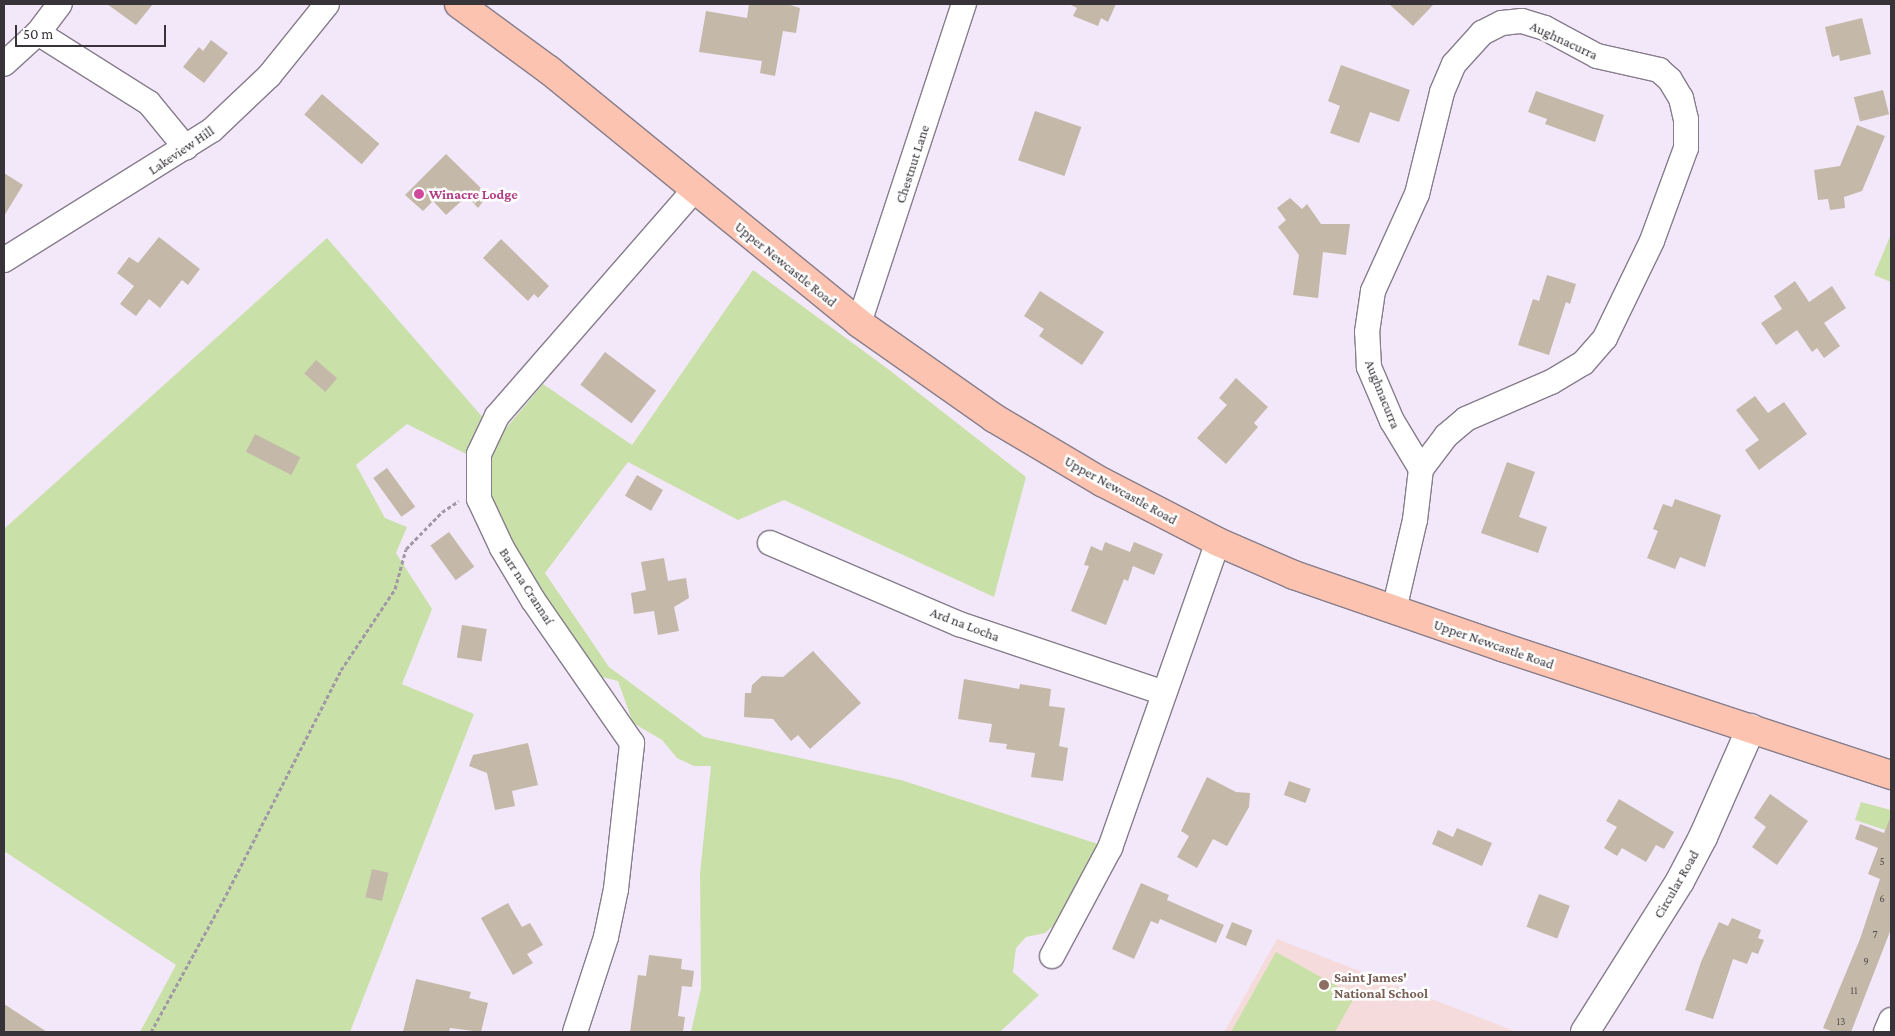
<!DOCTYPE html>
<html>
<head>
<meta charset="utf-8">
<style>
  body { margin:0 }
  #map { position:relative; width:1895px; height:1036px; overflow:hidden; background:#f3e8f9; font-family:"Crimson Pro",serif }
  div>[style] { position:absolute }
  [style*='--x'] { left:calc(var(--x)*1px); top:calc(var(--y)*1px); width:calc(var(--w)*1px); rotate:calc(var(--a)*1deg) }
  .education>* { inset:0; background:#f6dbdc }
  .green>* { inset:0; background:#cae0a9 }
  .building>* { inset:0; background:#c4b8a9; transform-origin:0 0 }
  .path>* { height:3px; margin-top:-1.5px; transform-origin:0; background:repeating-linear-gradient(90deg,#a099a5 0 4px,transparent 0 6.5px) }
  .roads { filter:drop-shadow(1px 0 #867d8c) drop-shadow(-1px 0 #867d8c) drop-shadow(0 1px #867d8c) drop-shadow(0 -1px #867d8c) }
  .minor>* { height:24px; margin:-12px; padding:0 12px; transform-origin:12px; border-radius:12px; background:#fff }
  .tertiary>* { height:28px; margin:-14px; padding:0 14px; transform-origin:14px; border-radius:14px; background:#fff }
  .primary>* { height:28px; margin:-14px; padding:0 14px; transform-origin:14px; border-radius:14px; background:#fcc4b0 }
  .dots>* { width:14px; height:14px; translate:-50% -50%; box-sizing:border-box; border:2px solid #fff; border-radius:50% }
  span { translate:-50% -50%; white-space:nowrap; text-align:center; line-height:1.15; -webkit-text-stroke:5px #fff; paint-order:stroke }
  .number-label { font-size:11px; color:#5a5455 }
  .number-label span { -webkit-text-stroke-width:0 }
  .street-label { font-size:14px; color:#373339 }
  .hotel-label { font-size:14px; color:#b23c85; font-weight:700 }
  .left { translate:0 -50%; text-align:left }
  .education-label { font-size:14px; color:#785e54; font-weight:700 }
  .frame { position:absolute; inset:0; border:5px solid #373339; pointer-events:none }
  .scale { position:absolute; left:15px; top:25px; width:151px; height:22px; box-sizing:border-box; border:2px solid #373339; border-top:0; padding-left:6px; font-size:15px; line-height:18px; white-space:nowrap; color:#373339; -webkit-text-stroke:4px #fff; paint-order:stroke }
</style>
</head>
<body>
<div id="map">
  <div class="education">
    <i style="clip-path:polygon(1277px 939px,1517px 1032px,1224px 1032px)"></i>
  </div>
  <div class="green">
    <i style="clip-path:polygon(1891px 234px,1891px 282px,1874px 275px)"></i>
    <i style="clip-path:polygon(327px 238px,485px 420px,474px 435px,468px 455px,407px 424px,356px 465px,385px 518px,407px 527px,396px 553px,432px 609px,402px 684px,474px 714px,350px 1032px,140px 1032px,176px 965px,4px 851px,4px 529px)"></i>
    <i style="clip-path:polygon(753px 270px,888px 369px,1026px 477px,994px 597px,784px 500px,738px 520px,628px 462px,545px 573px,609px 667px,704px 737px,901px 780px,1098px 844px,1054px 925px,1045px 933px,1026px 937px,1016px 948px,1013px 972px,1039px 995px,1000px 1032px,691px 1032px,701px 988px,700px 874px,711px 766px,694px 766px,677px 758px,662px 740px,633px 723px,618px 681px,598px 676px,519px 562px,486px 491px,489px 455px,502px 433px,543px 384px,632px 445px)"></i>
    <i style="clip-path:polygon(1861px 802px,1891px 810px,1891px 832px,1855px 820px)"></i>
    <i style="clip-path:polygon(1276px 952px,1355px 996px,1335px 1032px,1231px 1032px)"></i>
  </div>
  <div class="building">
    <i style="clip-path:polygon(107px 4px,153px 4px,136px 25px)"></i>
    <i style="clip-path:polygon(749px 4px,787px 4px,800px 8px,796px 33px,783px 31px,775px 76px,760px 73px,762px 61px,699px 52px,706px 11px,747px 18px)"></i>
    <i style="clip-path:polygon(1069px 4px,1116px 4px,1108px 22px,1101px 18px,1098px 26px,1073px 16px,1077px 8px)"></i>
    <i style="clip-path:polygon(1389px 4px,1434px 4px,1413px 26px)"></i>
    <i style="clip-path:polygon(1862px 18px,1871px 54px,1840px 61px,1839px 55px,1832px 57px,1825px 27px)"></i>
    <i style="clip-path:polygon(211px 40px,228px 53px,204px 83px,183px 67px,199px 47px,203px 51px)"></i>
    <i style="clip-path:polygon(1341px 65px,1410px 90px,1399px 122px,1370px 112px,1359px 143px,1330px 133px,1340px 106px,1328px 101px)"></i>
    <i style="left:1883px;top:90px;width:25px;height:30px;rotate:76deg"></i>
    <i style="clip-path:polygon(1536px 91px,1604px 115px,1595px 142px,1545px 124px,1547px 119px,1528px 112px)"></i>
    <i style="left:322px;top:94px;width:76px;height:27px;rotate:41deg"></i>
    <i style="left:1035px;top:111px;width:49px;height:52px;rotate:19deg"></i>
    <i style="clip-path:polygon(1857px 125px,1885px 136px,1862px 191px,1844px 197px,1845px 208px,1830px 210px,1828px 199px,1818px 200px,1814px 170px,1840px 166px)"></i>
    <i style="clip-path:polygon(446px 154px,488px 195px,478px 208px,467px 196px,446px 215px,433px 201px,423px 211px,405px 195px)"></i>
    <i style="clip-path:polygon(4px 173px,23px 185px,4px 216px)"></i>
    <i style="clip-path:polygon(1290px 198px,1302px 209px,1307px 204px,1321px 224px,1350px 224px,1346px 255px,1323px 252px,1318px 298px,1293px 295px,1299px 255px,1278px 227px,1286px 220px,1277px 208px)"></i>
    <i style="clip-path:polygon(159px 237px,200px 269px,188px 285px,182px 280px,160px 308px,149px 299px,136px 316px,120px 304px,134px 286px,117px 273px,129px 257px,138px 263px)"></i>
    <i style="clip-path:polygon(501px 239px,549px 286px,538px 298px,534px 294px,528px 301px,483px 258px)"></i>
    <i style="clip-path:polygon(1547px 275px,1576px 284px,1570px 304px,1566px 302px,1549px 355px,1518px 345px,1533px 299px,1539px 301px)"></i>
    <i style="clip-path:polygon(1795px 281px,1809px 302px,1832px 286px,1846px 308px,1824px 323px,1840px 346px,1824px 358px,1817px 348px,1812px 352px,1797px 330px,1776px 345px,1761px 323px,1782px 309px,1774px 296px)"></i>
    <i style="clip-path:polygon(1040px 291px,1104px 332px,1082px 365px,1039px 336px,1044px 329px,1024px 316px)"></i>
    <i style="left:605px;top:352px;width:64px;height:41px;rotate:37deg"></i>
    <i style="left:316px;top:360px;width:28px;height:18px;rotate:41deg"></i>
    <i style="clip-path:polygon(1236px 378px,1268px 407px,1254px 423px,1258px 427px,1226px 464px,1197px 438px,1227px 405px,1219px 398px)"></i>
    <i style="clip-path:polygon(1755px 396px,1768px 413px,1784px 402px,1807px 434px,1759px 470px,1745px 450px,1759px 440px,1736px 410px)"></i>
    <i style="left:255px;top:434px;width:51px;height:20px;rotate:27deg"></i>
    <i style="clip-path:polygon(1507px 462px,1535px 472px,1519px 517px,1547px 527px,1538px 553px,1481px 533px)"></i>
    <i style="left:387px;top:468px;width:48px;height:17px;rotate:54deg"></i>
    <i style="left:637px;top:475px;width:30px;height:24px;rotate:30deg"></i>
    <i style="clip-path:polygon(1675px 499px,1721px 515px,1705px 567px,1680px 557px,1675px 569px,1647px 558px,1658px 531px,1653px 529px,1663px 504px,1672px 507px)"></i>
    <i style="left:449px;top:532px;width:43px;height:23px;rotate:54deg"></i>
    <i style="clip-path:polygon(1105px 542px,1130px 552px,1134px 542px,1163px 554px,1154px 575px,1133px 566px,1128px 581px,1124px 579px,1106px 625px,1071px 611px,1089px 566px,1084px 565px,1091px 546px,1102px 551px)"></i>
    <i style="clip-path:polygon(664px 558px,668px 581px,686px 578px,689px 598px,674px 607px,679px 631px,658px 635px,654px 611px,634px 614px,631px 593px,646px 590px,641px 562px)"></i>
    <i style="left:462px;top:625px;width:25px;height:33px;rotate:9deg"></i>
    <i style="clip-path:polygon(813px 651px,861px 703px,810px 749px,798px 735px,791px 741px,773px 719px,744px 717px,745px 693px,751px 693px,752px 685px,762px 676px,783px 677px)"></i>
    <i style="clip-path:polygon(964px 679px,1019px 689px,1020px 684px,1051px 689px,1049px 706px,1065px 708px,1059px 746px,1068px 748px,1063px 781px,1031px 777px,1035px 753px,1006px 749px,1007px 744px,989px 742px,992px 724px,958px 719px)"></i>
    <i style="clip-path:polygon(528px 743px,538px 785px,512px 791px,515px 806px,495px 810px,487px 773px,469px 766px,473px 755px)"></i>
    <i style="clip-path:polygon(1207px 777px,1236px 792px,1250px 793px,1249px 807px,1227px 846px,1213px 839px,1197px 868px,1177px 857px,1189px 836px,1181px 831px)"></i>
    <i style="left:1289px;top:781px;width:23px;height:15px;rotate:20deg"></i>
    <i style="clip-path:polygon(1770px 794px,1808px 821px,1777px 865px,1752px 847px,1766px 827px,1754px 818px)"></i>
    <i style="clip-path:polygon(1619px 799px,1674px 832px,1664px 849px,1656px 845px,1646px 862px,1622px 848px,1617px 856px,1604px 848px,1617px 827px,1606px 821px)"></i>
    <i style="clip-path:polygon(1890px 818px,1891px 929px,1851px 1032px,1834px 1032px,1823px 1028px,1860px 939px,1880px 879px,1868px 874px,1878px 848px,1855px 839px,1860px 824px,1884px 833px)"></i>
    <i style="clip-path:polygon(1457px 828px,1492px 843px,1482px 866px,1432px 844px,1438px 830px,1453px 837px)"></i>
    <i style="left:372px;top:869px;width:17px;height:29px;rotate:13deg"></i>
    <i style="clip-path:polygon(1141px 883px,1169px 895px,1167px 900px,1224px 925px,1216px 943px,1160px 919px,1158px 924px,1151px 921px,1134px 959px,1112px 949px)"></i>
    <i style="left:1539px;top:894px;width:33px;height:35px;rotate:21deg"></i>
    <i style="clip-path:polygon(508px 903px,522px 927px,530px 923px,543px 945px,527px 954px,533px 963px,513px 975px,481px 918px)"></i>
    <i style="clip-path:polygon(1732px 918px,1761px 930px,1758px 938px,1764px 940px,1758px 954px,1752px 952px,1747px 964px,1733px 959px,1713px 1019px,1685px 1010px,1701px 962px,1719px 922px,1728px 926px)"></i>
    <i style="left:1232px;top:922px;width:22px;height:17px;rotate:22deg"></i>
    <i style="clip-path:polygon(649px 955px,682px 959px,681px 969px,694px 971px,692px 987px,682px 986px,678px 1016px,685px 1017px,683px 1032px,630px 1032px,638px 975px,646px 976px)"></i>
    <i style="clip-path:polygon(416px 979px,471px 992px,469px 998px,488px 1003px,481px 1032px,450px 1028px,449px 1032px,403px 1032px)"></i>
    <i style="clip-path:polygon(4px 1004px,47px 1032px,4px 1032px)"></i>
  </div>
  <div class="path">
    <i style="--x:151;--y:1032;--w:156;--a:-61.3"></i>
    <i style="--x:226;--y:895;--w:253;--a:-62.9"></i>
    <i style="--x:341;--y:670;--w:97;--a:-56.3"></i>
    <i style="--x:395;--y:589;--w:41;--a:-74.6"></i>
    <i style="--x:406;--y:549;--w:52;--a:-45.8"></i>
    <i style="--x:442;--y:512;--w:20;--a:-33"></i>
  </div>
  <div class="roads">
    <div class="minor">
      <i style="--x:38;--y:33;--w:131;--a:32.2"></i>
      <i style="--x:149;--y:103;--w:58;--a:50.6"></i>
      <i style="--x:4;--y:64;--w:46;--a:-42.4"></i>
      <i style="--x:38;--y:33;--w:36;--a:-53"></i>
      <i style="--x:4;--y:260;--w:245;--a:-32"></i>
      <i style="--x:212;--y:130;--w:79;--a:-43.5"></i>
      <i style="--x:269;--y:76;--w:92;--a:-51.1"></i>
      <i style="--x:859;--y:323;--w:336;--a:-71.8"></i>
      <i style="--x:770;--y:543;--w:206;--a:23.2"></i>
      <i style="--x:959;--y:624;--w:216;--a:18.6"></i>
      <i style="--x:1394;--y:610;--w:92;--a:-76.9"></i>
      <i style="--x:1415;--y:520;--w:51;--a:-83.3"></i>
      <i style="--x:1421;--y:469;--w:56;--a:-121.1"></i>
      <i style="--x:1392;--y:421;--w:59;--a:-113.1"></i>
      <i style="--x:1369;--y:367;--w:35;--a:-93"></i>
      <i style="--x:1367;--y:332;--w:41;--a:-81.7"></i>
      <i style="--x:1373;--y:291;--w:107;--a:-65.6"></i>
      <i style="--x:1417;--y:194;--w:105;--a:-76.2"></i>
      <i style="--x:1442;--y:92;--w:30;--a:-67"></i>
      <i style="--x:1454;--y:64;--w:42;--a:-47.9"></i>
      <i style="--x:1482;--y:33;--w:22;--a:-27"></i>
      <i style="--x:1502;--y:23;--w:20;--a:-6"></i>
      <i style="--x:1522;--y:21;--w:24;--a:17"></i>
      <i style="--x:1545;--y:28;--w:59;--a:28.3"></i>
      <i style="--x:1597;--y:56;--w:64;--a:12.7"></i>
      <i style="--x:1659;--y:70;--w:15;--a:42"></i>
      <i style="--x:1670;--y:80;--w:21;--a:59"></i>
      <i style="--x:1681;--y:98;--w:22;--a:77"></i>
      <i style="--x:1686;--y:119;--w:29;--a:90"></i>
      <i style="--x:1686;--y:148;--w:99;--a:110.1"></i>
      <i style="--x:1652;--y:241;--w:108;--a:115.9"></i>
      <i style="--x:1605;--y:338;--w:33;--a:131"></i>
      <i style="--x:1583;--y:363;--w:37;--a:149"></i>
      <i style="--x:1551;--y:382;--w:93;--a:156.5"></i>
      <i style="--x:1466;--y:419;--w:26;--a:140"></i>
      <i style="--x:1446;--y:436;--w:41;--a:127.1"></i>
      <i style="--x:1052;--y:956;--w:123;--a:-61.8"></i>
      <i style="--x:1110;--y:848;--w:324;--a:-70.6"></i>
      <i style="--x:575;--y:1032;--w:100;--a:-71.9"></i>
      <i style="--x:606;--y:937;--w:49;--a:-78.2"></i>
      <i style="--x:616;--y:889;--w:147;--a:-83.7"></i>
      <i style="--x:632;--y:743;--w:174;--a:-124.7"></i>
      <i style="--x:533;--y:600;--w:61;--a:-120.8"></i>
      <i style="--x:502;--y:548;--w:54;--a:-115.1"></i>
      <i style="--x:479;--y:499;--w:45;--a:-90"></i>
      <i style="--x:479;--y:454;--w:42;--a:-64.7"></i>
      <i style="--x:497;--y:416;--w:300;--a:-48.9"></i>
      <i style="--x:1886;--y:1032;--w:13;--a:-67"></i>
    </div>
    <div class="tertiary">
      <i style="--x:1585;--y:1032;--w:178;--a:-57.8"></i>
      <i style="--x:1680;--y:881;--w:50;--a:-62.4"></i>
      <i style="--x:1703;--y:837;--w:119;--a:-66.2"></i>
    </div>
    <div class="primary">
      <i style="--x:459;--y:4;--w:112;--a:36.3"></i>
      <i style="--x:549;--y:70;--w:400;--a:39.2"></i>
      <i style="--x:859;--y:323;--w:165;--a:35.1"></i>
      <i style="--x:994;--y:418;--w:126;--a:30.7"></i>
      <i style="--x:1102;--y:482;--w:131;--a:27.3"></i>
      <i style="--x:1218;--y:542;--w:83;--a:23.5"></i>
      <i style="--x:1294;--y:575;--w:220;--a:19.1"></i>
      <i style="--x:1502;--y:647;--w:410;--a:18.2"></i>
    </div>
  </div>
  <div class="dots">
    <i style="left:419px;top:194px;background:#d1479c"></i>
    <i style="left:1324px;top:985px;background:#8d6e63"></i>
  </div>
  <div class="number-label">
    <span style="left:1882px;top:861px">5</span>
    <span style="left:1882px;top:898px">6</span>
    <span style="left:1875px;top:934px">7</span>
    <span style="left:1866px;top:961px">9</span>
    <span style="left:1854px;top:990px">11</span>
    <span style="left:1841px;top:1021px">13</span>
  </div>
  <div class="street-label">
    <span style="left:1564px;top:40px;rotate:25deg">Aughnacurra</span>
    <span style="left:181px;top:150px;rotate:-34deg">Lakeview Hill</span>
    <span style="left:912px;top:164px;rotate:-72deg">Chestnut Lane</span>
    <span style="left:786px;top:264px;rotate:39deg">Upper Newcastle Road</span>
    <span style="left:1383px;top:394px;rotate:68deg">Aughnacurra</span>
    <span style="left:1121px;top:490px;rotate:29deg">Upper Newcastle Road</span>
    <span style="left:527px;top:586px;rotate:57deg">Barr na Crannaí</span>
    <span style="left:965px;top:624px;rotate:21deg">Ard na Locha</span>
    <span style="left:1494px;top:644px;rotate:19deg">Upper Newcastle Road</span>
    <span style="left:1676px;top:884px;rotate:-60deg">Circular Road</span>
  </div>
  <div class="hotel-label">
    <span class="left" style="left:429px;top:194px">Winacre Lodge</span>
  </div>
  <div class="education-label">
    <span class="left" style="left:1334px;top:985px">Saint James'<br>National School</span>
  </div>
  <div class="frame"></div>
  <div class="scale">50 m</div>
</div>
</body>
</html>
